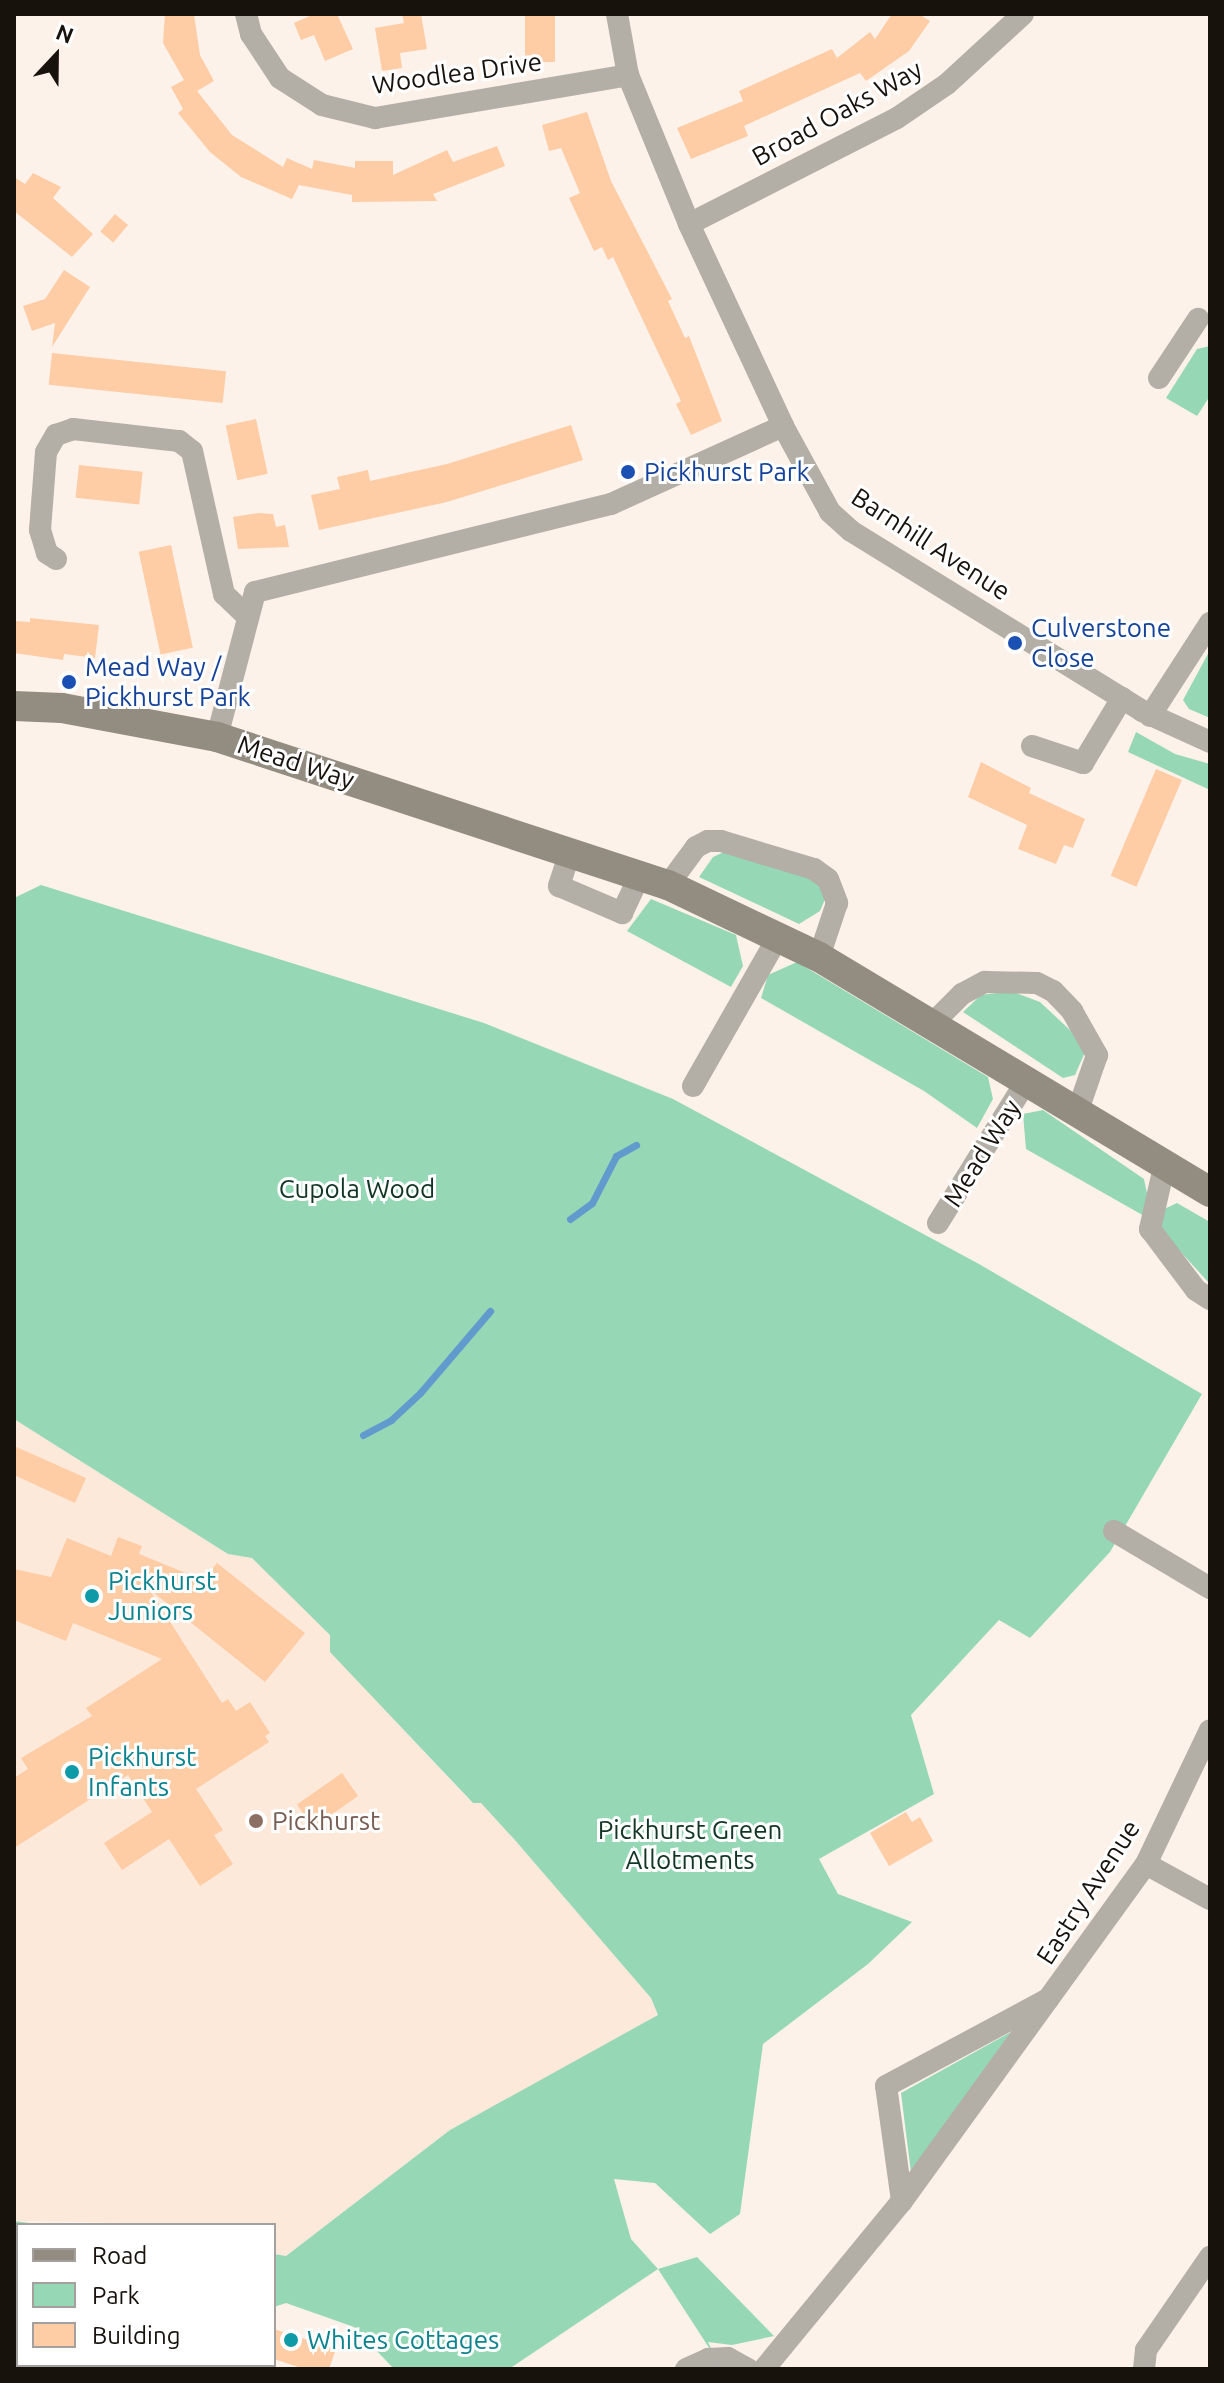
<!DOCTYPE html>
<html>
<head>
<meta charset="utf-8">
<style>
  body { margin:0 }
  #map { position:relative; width:1224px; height:2383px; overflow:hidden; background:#fdf2ea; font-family:Ubuntu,sans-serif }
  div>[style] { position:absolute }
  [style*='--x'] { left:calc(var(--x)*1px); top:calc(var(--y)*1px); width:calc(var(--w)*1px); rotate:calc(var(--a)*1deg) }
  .built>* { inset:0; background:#fde9da }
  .green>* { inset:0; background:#96d7b6 }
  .stream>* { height:7px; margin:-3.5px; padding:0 3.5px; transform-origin:3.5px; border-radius:3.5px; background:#619acc }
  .building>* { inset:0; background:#fecca5; transform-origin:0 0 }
  .street>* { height:22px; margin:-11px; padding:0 11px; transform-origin:11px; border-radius:11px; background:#b3aea6 }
  .secondary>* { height:30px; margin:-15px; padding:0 15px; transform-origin:15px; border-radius:15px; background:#928c81 }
  .dots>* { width:22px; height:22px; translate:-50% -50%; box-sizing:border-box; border:4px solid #fff; border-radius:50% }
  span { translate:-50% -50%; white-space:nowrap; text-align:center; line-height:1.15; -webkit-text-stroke:6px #fff; paint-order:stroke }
  .street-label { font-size:26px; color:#18120d }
  .transit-label { font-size:26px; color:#164399 }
  .left { translate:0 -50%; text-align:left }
  .park-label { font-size:26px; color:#123626 }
  .culture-label { font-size:26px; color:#0d838f }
  .education-label { font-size:26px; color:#785e54 }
  .frame { position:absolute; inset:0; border:16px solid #18120d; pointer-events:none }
  .legend { position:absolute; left:16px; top:2223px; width:260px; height:144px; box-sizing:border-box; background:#fff; border:2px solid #a3a09e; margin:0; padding:10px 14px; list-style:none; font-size:24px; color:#18120d }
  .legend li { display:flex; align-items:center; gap:16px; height:40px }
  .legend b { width:40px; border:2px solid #a3a09e }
  .north { position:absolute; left:16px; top:16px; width:80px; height:80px; -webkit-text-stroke:6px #fff; paint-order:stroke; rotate:22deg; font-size:22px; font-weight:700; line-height:32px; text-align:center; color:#18120d }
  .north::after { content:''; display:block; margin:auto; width:28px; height:36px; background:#18120d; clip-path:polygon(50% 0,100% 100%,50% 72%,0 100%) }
</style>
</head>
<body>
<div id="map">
  <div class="built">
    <i style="clip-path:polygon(14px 1419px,228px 1554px,252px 1557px,331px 1635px,331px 1652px,472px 1803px,481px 1802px,514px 1839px,651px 1998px,658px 2016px,450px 2130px,286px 2256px,274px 2254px,274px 2225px,14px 2221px)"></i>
  </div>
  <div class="green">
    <i style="clip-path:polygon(1210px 346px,1210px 396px,1197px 416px,1166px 398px,1197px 349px)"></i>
    <i style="clip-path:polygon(1210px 650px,1210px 718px,1189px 709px,1183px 700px)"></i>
    <i style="clip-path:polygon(1136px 732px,1175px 754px,1210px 764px,1210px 790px,1128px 752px)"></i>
    <i style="clip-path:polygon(724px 852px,817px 880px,828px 892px,820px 911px,799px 924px,699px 877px,713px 857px)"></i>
    <i style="clip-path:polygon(41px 885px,484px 1023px,673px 1099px,979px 1264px,1202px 1394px,1110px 1552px,1030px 1638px,999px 1620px,911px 1715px,934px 1794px,819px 1859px,838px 1894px,912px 1922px,868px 1964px,763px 2044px,740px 2214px,710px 2234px,655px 2183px,614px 2179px,631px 2239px,658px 2269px,697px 2257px,774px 2336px,732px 2345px,708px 2342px,715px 2357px,658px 2269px,509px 2369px,394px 2369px,354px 2327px,286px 2303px,274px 2307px,274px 2254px,286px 2256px,450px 2130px,658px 2015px,651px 1998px,514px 1839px,481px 1803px,473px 1803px,330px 1652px,330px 1635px,252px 1558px,228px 1554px,14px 1419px,14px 898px)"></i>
    <i style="clip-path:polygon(651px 899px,736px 935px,743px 966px,731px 987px,627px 931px)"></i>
    <i style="clip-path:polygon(797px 962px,988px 1077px,993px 1099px,977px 1128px,924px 1091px,761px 998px,768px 975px)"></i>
    <i style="clip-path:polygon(1011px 991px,1040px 1002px,1070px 1030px,1086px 1050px,1075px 1075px,1063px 1078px,963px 1012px,981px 995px)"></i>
    <i style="clip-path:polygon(1043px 1110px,1144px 1179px,1153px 1221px,1026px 1149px,1023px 1114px)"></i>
    <i style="clip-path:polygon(1177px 1203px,1210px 1222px,1210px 1284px,1157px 1226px,1162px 1210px)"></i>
    <i style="clip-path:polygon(1011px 2032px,911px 2173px,901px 2093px)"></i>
    <i style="clip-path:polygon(14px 2221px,45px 2225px,18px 2225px,18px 2365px,86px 2365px,81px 2369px,14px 2365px)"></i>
  </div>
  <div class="stream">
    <i style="--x:570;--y:1219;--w:27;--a:-36"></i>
    <i style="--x:592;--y:1203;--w:53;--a:-62.9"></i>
    <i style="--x:616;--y:1156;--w:23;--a:-29"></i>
    <i style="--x:363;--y:1435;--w:32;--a:-28"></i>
    <i style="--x:391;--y:1420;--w:40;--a:-43"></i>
    <i style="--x:420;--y:1393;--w:108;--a:-49.5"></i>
  </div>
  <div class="building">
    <i style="clip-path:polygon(165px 14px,194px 14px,200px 55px,214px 81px,197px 91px,232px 135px,283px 167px,287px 158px,312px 169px,314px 160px,355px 168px,355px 161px,393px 161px,393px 175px,447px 150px,453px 162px,497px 146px,505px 166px,433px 194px,437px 201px,352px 202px,352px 195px,299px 185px,292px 199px,241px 177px,210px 152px,178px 113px,183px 109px,171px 87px,184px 80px,163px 43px)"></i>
    <i style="clip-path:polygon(314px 14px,337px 14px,353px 49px,325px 61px,314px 35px,301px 40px,294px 23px)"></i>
    <i style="clip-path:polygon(402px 14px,421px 14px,427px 49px,400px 53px,402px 68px,382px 71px,375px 28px,404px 23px)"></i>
    <i style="left:525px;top:14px;width:30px;height:48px"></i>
    <i style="clip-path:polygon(892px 14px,919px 14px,930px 21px,909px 51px,866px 81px,860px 73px,744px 126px,748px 136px,691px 159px,677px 128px,743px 101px,739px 91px,832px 49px,837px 58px,870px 32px,875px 39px)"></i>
    <i style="clip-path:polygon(587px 112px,611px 181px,672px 299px,668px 301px,685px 338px,689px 336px,722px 421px,691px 435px,676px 404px,681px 401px,613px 257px,608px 260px,602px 247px,594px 251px,569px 198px,580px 193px,561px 148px,549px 151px,542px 125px)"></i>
    <i style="clip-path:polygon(33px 173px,61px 187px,53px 198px,93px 234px,72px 257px,14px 211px,14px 177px,25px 184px)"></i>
    <i style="left:115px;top:214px;width:17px;height:23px;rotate:40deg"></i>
    <i style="clip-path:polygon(64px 270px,90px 287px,52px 347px,55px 323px,32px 331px,23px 306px,45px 299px)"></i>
    <i style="left:52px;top:353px;width:175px;height:32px;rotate:6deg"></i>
    <i style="left:256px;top:419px;width:56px;height:31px;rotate:78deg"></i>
    <i style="clip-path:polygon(571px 425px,583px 460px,447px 502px,319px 530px,311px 495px,340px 489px,337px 477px,368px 470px,370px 481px,447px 464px)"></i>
    <i style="left:79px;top:465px;width:64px;height:33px;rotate:6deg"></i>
    <i style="clip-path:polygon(258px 513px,273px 514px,276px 527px,285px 525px,289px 547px,238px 549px,233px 517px)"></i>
    <i style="left:171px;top:545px;width:105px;height:33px;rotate:78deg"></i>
    <i style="clip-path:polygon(30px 618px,99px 625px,95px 658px,64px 654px,63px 660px,14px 653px,14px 621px,30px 622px)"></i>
    <i style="clip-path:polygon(981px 762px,1031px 788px,1029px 793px,1085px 819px,1073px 848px,1064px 845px,1056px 864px,1018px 849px,1027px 825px,968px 797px)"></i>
    <i style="left:1156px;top:769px;width:28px;height:116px;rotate:23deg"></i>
    <i style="clip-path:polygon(14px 1446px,86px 1478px,75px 1503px,14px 1475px)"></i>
    <i style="clip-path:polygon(118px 1537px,142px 1546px,139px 1554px,203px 1580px,217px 1563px,305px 1633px,265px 1682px,149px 1589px,222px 1703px,228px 1699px,236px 1711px,250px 1702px,270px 1733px,265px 1736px,269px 1742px,196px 1789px,223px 1830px,214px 1835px,233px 1864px,200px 1886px,169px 1839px,122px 1870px,104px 1843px,152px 1812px,128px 1775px,14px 1848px,14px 1778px,28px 1769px,21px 1758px,92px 1716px,86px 1708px,162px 1659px,73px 1623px,66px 1641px,14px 1620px,14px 1569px,51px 1577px,67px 1538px,111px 1556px)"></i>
    <i style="left:342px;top:1773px;width:28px;height:55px;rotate:55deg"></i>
    <i style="clip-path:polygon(906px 1812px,912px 1822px,920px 1817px,933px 1841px,889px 1866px,870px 1833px)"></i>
    <i style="clip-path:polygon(274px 2329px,336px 2349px,329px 2369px,304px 2369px,274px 2359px)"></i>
  </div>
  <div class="street">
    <i style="--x:246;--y:14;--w:21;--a:76"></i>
    <i style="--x:251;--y:34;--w:53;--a:56.6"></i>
    <i style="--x:280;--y:78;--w:50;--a:32.7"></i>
    <i style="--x:322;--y:105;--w:55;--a:13.8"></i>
    <i style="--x:375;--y:118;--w:257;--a:-9.6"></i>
    <i style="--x:617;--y:14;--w:62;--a:79.8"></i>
    <i style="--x:628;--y:75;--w:161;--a:67.7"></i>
    <i style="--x:689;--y:224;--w:223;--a:65"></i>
    <i style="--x:783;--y:426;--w:98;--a:61.3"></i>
    <i style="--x:830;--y:512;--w:28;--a:42"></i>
    <i style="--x:851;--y:531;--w:342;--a:31.7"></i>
    <i style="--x:1142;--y:711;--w:75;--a:24.5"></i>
    <i style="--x:689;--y:224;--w:233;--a:-27"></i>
    <i style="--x:897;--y:118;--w:60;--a:-34.2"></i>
    <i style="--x:947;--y:84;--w:103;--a:-42.6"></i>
    <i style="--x:1159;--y:378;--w:71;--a:-56.5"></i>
    <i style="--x:56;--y:559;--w:11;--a:-146"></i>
    <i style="--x:47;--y:553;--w:24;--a:-107"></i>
    <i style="--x:40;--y:530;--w:78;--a:-85.6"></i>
    <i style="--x:46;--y:452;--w:20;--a:-60"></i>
    <i style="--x:56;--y:435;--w:18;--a:-19"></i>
    <i style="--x:73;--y:429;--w:107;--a:6.5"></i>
    <i style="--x:179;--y:441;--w:16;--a:38"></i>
    <i style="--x:192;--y:451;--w:147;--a:77.4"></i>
    <i style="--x:224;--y:594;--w:29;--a:44"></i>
    <i style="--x:1150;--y:716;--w:111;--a:-57.2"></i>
    <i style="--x:217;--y:737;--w:150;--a:-75.3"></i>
    <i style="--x:255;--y:592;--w:367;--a:-13.9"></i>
    <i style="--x:611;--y:504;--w:189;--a:-24.4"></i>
    <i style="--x:1032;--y:746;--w:54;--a:18.4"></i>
    <i style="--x:1083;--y:763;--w:76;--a:-59"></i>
    <i style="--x:570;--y:852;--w:36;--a:108"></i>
    <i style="--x:559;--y:886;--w:69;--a:23.2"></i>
    <i style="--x:622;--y:913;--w:42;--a:-64.7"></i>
    <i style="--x:668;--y:885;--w:47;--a:-53.6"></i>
    <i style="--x:696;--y:847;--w:13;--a:-27"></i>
    <i style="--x:708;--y:841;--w:13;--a:0"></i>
    <i style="--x:721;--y:841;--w:97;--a:16.8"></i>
    <i style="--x:814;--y:869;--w:17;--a:36"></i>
    <i style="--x:828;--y:879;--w:26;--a:69"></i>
    <i style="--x:837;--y:903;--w:57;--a:108.4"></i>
    <i style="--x:933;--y:1023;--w:41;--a:-45"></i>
    <i style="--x:962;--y:994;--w:26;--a:-28"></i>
    <i style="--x:985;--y:982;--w:52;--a:1.1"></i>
    <i style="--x:1037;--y:983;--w:18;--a:27"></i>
    <i style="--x:1053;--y:991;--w:28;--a:46"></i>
    <i style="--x:1072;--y:1011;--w:51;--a:60.4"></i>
    <i style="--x:1097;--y:1055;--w:61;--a:109"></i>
    <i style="--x:693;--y:1086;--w:172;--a:-60.3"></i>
    <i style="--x:1164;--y:1167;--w:64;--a:102.7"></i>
    <i style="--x:1150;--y:1229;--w:76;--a:53"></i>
    <i style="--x:1196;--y:1290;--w:17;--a:33"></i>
    <i style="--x:938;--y:1223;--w:165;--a:-58.1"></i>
    <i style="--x:1114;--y:1531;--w:112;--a:30.7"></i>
    <i style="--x:1146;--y:1864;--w:73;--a:28.7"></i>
    <i style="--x:902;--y:2201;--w:116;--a:-97.9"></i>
    <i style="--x:886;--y:2086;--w:184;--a:-28.2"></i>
    <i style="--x:686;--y:2369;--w:24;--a:-24"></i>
    <i style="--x:708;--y:2359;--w:20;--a:-3"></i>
    <i style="--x:728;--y:2358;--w:23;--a:29"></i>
    <i style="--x:764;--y:2369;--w:217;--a:-50.6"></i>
    <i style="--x:902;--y:2201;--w:416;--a:-54.1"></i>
    <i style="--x:1146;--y:1864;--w:148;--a:-64.5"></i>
    <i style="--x:1144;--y:2369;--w:19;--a:-84"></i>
    <i style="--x:1146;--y:2350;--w:113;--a:-55.5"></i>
  </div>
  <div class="secondary">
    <i style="--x:14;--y:706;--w:48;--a:2.4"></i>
    <i style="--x:62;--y:708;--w:158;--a:10.6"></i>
    <i style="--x:217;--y:737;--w:475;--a:18.2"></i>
    <i style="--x:668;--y:885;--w:167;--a:25.5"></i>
    <i style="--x:819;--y:957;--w:456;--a:31"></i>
  </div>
  <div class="dots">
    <i style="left:628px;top:472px;background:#1a4fb4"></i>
    <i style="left:1015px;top:643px;background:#1a4fb4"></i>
    <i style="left:69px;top:682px;background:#1a4fb4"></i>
    <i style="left:92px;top:1596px;background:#0f9aa8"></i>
    <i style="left:72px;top:1772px;background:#0f9aa8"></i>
    <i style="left:256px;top:1821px;background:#8d6e63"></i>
    <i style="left:291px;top:2340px;background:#0f9aa8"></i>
  </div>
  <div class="street-label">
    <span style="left:457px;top:73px;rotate:-8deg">Woodlea Drive</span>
    <span style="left:837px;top:113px;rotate:-29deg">Broad Oaks Way</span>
    <span style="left:931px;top:544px;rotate:33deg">Barnhill Avenue</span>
    <span style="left:296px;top:762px;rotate:18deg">Mead Way</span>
    <span style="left:982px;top:1153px;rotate:-58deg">Mead Way</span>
    <span style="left:1088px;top:1892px;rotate:-57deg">Eastry Avenue</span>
  </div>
  <div class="transit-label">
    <span class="left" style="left:644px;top:472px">Pickhurst Park</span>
    <span class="left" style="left:1031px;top:643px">Culverstone<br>Close</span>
    <span class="left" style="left:85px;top:682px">Mead Way /<br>Pickhurst Park</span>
  </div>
  <div class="park-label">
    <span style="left:357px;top:1189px">Cupola Wood</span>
    <span style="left:690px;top:1845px">Pickhurst Green<br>Allotments</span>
  </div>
  <div class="culture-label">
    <span class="left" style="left:108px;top:1596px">Pickhurst<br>Juniors</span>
    <span class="left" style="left:88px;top:1772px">Pickhurst<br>Infants</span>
    <span class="left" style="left:307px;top:2340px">Whites Cottages</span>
  </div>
  <div class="education-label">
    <span class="left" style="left:272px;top:1821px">Pickhurst</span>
  </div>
  <div class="frame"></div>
  <ul class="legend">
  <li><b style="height:10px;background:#928c81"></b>Road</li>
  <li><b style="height:22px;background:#96d7b6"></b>Park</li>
  <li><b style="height:22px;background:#fecca5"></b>Building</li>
  </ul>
  <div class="north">N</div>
</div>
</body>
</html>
